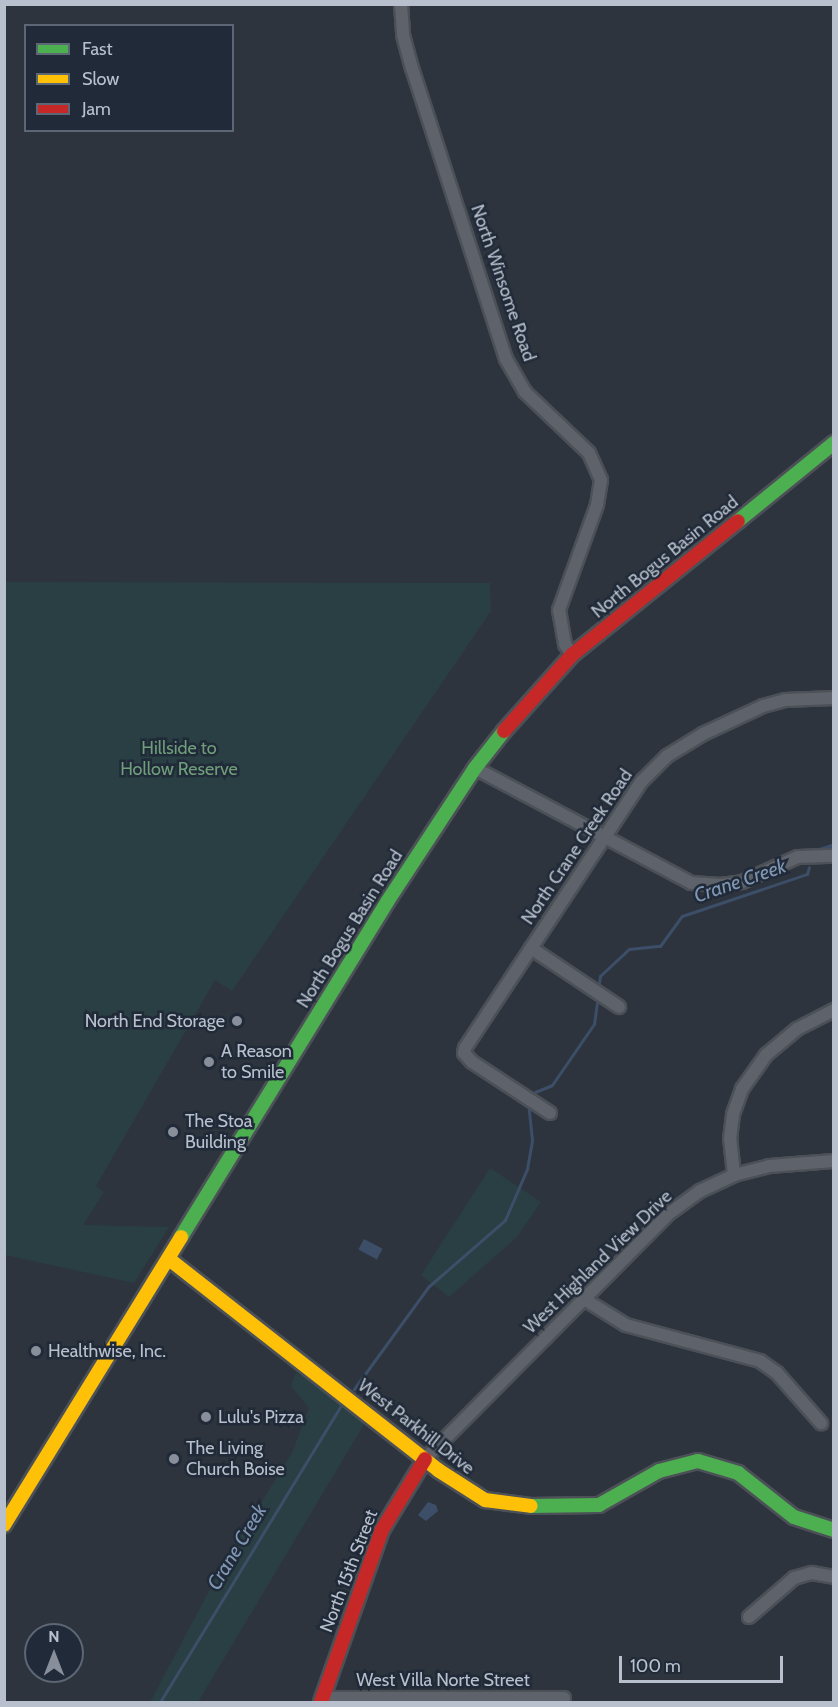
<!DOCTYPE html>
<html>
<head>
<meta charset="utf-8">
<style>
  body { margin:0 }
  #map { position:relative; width:838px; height:1707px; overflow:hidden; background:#2d343d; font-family:Cabin,sans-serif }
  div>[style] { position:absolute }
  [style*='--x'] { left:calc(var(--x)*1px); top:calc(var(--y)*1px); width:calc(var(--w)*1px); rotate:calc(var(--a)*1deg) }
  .green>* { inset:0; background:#2a3f43 }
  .water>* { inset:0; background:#3c4e68; transform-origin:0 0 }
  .stream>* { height:3px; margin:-1.5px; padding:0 1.5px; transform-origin:1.5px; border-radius:1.5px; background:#3c4e68 }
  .roads { filter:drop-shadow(2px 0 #4c5057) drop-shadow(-2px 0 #4c5057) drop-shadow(0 2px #4c5057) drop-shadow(0 -2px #4c5057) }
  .street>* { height:12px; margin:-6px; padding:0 6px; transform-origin:6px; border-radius:6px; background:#5e626a }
  .fast>* { height:14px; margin:-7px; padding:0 7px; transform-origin:7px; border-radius:7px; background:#4caf50 }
  .slow>* { height:14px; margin:-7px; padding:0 7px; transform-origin:7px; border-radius:7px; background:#ffc107 }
  .jam>* { height:14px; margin:-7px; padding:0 7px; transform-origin:7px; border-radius:7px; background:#c62828 }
  .dots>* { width:16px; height:16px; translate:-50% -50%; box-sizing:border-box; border:3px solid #202a38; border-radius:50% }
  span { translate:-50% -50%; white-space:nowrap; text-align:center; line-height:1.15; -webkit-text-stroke:5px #202a38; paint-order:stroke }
  .street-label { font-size:18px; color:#b9c0cd }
  .park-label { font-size:18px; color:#6f9e7a }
  .poi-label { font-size:18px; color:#b9c0cd }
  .right { translate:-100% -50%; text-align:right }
  .left { translate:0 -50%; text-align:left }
  .water-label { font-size:20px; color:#8097b4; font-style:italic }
  .frame { position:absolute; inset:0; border:6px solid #b9c0cd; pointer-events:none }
  .legend { position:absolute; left:24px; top:24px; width:210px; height:108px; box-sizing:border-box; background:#202a38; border:2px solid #5d6674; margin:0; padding:8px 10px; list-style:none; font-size:18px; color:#b9c0cd }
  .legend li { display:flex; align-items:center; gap:12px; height:30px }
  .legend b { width:30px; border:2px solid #5d6674 }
  .north { position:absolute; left:24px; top:1623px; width:60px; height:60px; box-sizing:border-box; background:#202a38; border:2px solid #5d6674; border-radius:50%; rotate:0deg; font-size:16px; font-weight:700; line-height:24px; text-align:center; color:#b9c0cd }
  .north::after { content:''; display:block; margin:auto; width:21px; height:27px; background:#888f9b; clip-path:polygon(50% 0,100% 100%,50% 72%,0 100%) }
  .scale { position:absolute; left:619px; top:1656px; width:164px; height:27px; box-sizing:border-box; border:3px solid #b9c0cd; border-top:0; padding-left:8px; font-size:18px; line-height:21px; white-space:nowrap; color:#b9c0cd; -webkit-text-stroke:4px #202a38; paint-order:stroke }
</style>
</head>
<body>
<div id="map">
  <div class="green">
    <i style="clip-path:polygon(5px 582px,490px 583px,491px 611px,232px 991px,215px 980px,96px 1186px,104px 1192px,83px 1225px,169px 1227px,134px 1283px,5px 1255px)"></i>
    <i style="clip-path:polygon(490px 1168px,541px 1202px,517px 1237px,449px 1297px,421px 1275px)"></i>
    <i style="clip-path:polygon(296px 1372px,366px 1421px,198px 1702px,150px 1702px,225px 1561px,292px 1453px,309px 1408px,291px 1386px)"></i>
  </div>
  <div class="water">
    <i style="left:364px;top:1239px;width:21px;height:12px;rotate:28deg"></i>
    <i style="clip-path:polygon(428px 1502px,436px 1505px,438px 1511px,426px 1521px,418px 1515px)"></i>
  </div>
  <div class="stream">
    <i style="--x:813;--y:851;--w:22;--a:-18"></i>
    <i style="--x:599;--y:983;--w:7;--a:-82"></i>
    <i style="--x:600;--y:976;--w:40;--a:-43"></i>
    <i style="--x:629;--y:949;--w:31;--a:-6"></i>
    <i style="--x:660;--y:946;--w:37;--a:-54"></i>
    <i style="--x:682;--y:916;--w:132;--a:-18.6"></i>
    <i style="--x:807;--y:874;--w:7;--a:-74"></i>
    <i style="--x:535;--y:1092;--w:18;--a:-22"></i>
    <i style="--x:552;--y:1085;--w:74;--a:-55.5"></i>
    <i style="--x:594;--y:1024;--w:21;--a:-82"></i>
    <i style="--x:354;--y:1389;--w:126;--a:-54"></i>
    <i style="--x:428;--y:1287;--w:102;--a:-41"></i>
    <i style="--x:505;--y:1220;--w:56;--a:-66.7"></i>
    <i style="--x:527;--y:1169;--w:29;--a:-80"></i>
    <i style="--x:532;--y:1140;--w:31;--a:-96"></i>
    <i style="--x:160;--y:1702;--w:347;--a:-58.6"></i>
  </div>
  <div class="roads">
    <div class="street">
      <i style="--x:401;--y:4;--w:31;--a:86"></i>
      <i style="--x:403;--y:35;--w:34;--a:75"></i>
      <i style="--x:412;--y:68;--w:306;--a:72.1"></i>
      <i style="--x:506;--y:359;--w:38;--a:60"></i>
      <i style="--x:525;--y:392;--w:88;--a:43.6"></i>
      <i style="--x:589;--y:453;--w:30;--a:66"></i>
      <i style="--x:601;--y:480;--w:25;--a:99"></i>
      <i style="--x:597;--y:505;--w:112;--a:109.9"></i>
      <i style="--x:559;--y:610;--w:35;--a:80"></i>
      <i style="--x:565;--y:644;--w:13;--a:58"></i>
      <i style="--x:475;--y:768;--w:245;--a:28"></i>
      <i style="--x:691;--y:883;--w:30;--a:4"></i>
      <i style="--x:721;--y:885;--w:21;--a:-8"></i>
      <i style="--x:742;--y:882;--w:61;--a:-24.1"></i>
      <i style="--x:798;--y:857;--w:36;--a:-2"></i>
      <i style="--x:531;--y:948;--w:106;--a:33.8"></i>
      <i style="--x:550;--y:1113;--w:93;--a:-146.8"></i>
      <i style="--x:472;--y:1062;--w:12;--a:-132"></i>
      <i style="--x:464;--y:1053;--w:5;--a:-79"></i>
      <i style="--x:465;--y:1048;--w:320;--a:-56.5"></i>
      <i style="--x:642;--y:781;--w:35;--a:-45"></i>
      <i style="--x:667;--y:756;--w:42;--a:-31.4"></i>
      <i style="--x:703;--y:734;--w:66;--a:-25"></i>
      <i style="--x:763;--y:706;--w:23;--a:-15"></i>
      <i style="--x:785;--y:700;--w:49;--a:-2.3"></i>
      <i style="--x:734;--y:1175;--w:36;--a:-96"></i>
      <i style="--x:730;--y:1139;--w:25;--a:-83"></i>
      <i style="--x:733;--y:1114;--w:27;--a:-70"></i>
      <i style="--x:742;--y:1089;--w:42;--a:-54.8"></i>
      <i style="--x:766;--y:1055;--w:40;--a:-40"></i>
      <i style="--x:797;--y:1029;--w:42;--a:-27.2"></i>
      <i style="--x:584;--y:1299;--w:49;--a:31.8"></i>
      <i style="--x:626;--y:1325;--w:139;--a:15"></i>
      <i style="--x:760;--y:1361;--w:21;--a:35"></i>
      <i style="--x:777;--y:1373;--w:67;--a:48.7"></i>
      <i style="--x:425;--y:1459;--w:344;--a:-45.2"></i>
      <i style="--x:667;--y:1215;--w:41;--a:-36"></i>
      <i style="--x:700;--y:1191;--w:38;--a:-25"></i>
      <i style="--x:734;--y:1175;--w:36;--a:-14"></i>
      <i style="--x:769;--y:1166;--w:65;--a:-4.4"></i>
      <i style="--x:749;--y:1617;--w:60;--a:-40.9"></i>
      <i style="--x:794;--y:1578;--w:19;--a:-16"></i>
      <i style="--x:812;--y:1573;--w:22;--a:10"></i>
      <i style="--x:322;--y:1698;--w:242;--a:0"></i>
    </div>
    <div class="fast">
      <i style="--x:738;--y:521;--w:124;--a:-39.1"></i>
      <i style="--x:181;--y:1237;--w:393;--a:-58.4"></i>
      <i style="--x:387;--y:902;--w:160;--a:-56.7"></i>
      <i style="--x:475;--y:768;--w:47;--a:-51.9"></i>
      <i style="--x:531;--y:1506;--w:68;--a:-0.8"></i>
      <i style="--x:599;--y:1505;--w:69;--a:-29.5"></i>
      <i style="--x:659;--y:1471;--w:40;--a:-14.4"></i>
      <i style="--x:698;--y:1461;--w:42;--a:16.7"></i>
      <i style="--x:738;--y:1473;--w:71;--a:38.2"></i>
      <i style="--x:794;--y:1517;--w:42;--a:18"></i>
    </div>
    <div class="slow">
      <i style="--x:169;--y:1259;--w:342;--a:38.1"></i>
      <i style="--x:438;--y:1470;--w:56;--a:32.6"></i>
      <i style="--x:485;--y:1500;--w:46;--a:7.4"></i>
      <i style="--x:4;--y:1525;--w:338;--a:-58.4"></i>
    </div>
    <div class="jam">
      <i style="--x:504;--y:731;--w:102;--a:-48.2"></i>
      <i style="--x:572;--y:655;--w:213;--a:-38.9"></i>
      <i style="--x:321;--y:1702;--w:182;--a:-70.5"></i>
      <i style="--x:382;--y:1530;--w:83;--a:-58.8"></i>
    </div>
  </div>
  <div class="dots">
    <i style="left:237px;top:1021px;background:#888f9b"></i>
    <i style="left:209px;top:1062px;background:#888f9b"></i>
    <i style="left:173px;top:1132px;background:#888f9b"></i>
    <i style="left:36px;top:1351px;background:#888f9b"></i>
    <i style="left:206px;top:1417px;background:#888f9b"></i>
    <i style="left:174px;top:1459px;background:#888f9b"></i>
  </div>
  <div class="street-label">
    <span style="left:503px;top:283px;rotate:71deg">North Winsome Road</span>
    <span style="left:665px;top:557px;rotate:-39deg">North Bogus Basin Road</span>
    <span style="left:577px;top:847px;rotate:-56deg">North Crane Creek Road</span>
    <span style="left:350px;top:929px;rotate:-58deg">North Bogus Basin Road</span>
    <span style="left:598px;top:1262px;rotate:-44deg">West Highland View Drive</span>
    <span style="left:416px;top:1427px;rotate:38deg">West Parkhill Drive</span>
    <span style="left:349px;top:1571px;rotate:-69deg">North 15th Street</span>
    <span style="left:443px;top:1680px">West Villa Norte Street</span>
  </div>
  <div class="park-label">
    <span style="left:179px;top:759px">Hillside to<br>Hollow Reserve</span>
  </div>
  <div class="poi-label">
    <span class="right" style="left:225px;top:1021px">North End Storage</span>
    <span class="left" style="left:221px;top:1062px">A Reason<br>to Smile</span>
    <span class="left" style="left:185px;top:1132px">The Stoa<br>Building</span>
    <span class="left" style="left:48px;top:1351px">Healthwise, Inc.</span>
    <span class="left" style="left:218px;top:1417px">Lulu's Pizza</span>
    <span class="left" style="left:186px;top:1459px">The Living<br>Church Boise</span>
  </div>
  <div class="water-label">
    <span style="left:740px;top:881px;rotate:-19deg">Crane Creek</span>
    <span style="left:237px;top:1547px;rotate:-59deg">Crane Creek</span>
  </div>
  <div class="frame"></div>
  <ul class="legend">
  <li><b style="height:8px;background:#4caf50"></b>Fast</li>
  <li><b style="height:8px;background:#ffc107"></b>Slow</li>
  <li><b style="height:8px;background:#c62828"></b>Jam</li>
  </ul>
  <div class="north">N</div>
  <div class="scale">100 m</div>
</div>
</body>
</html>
